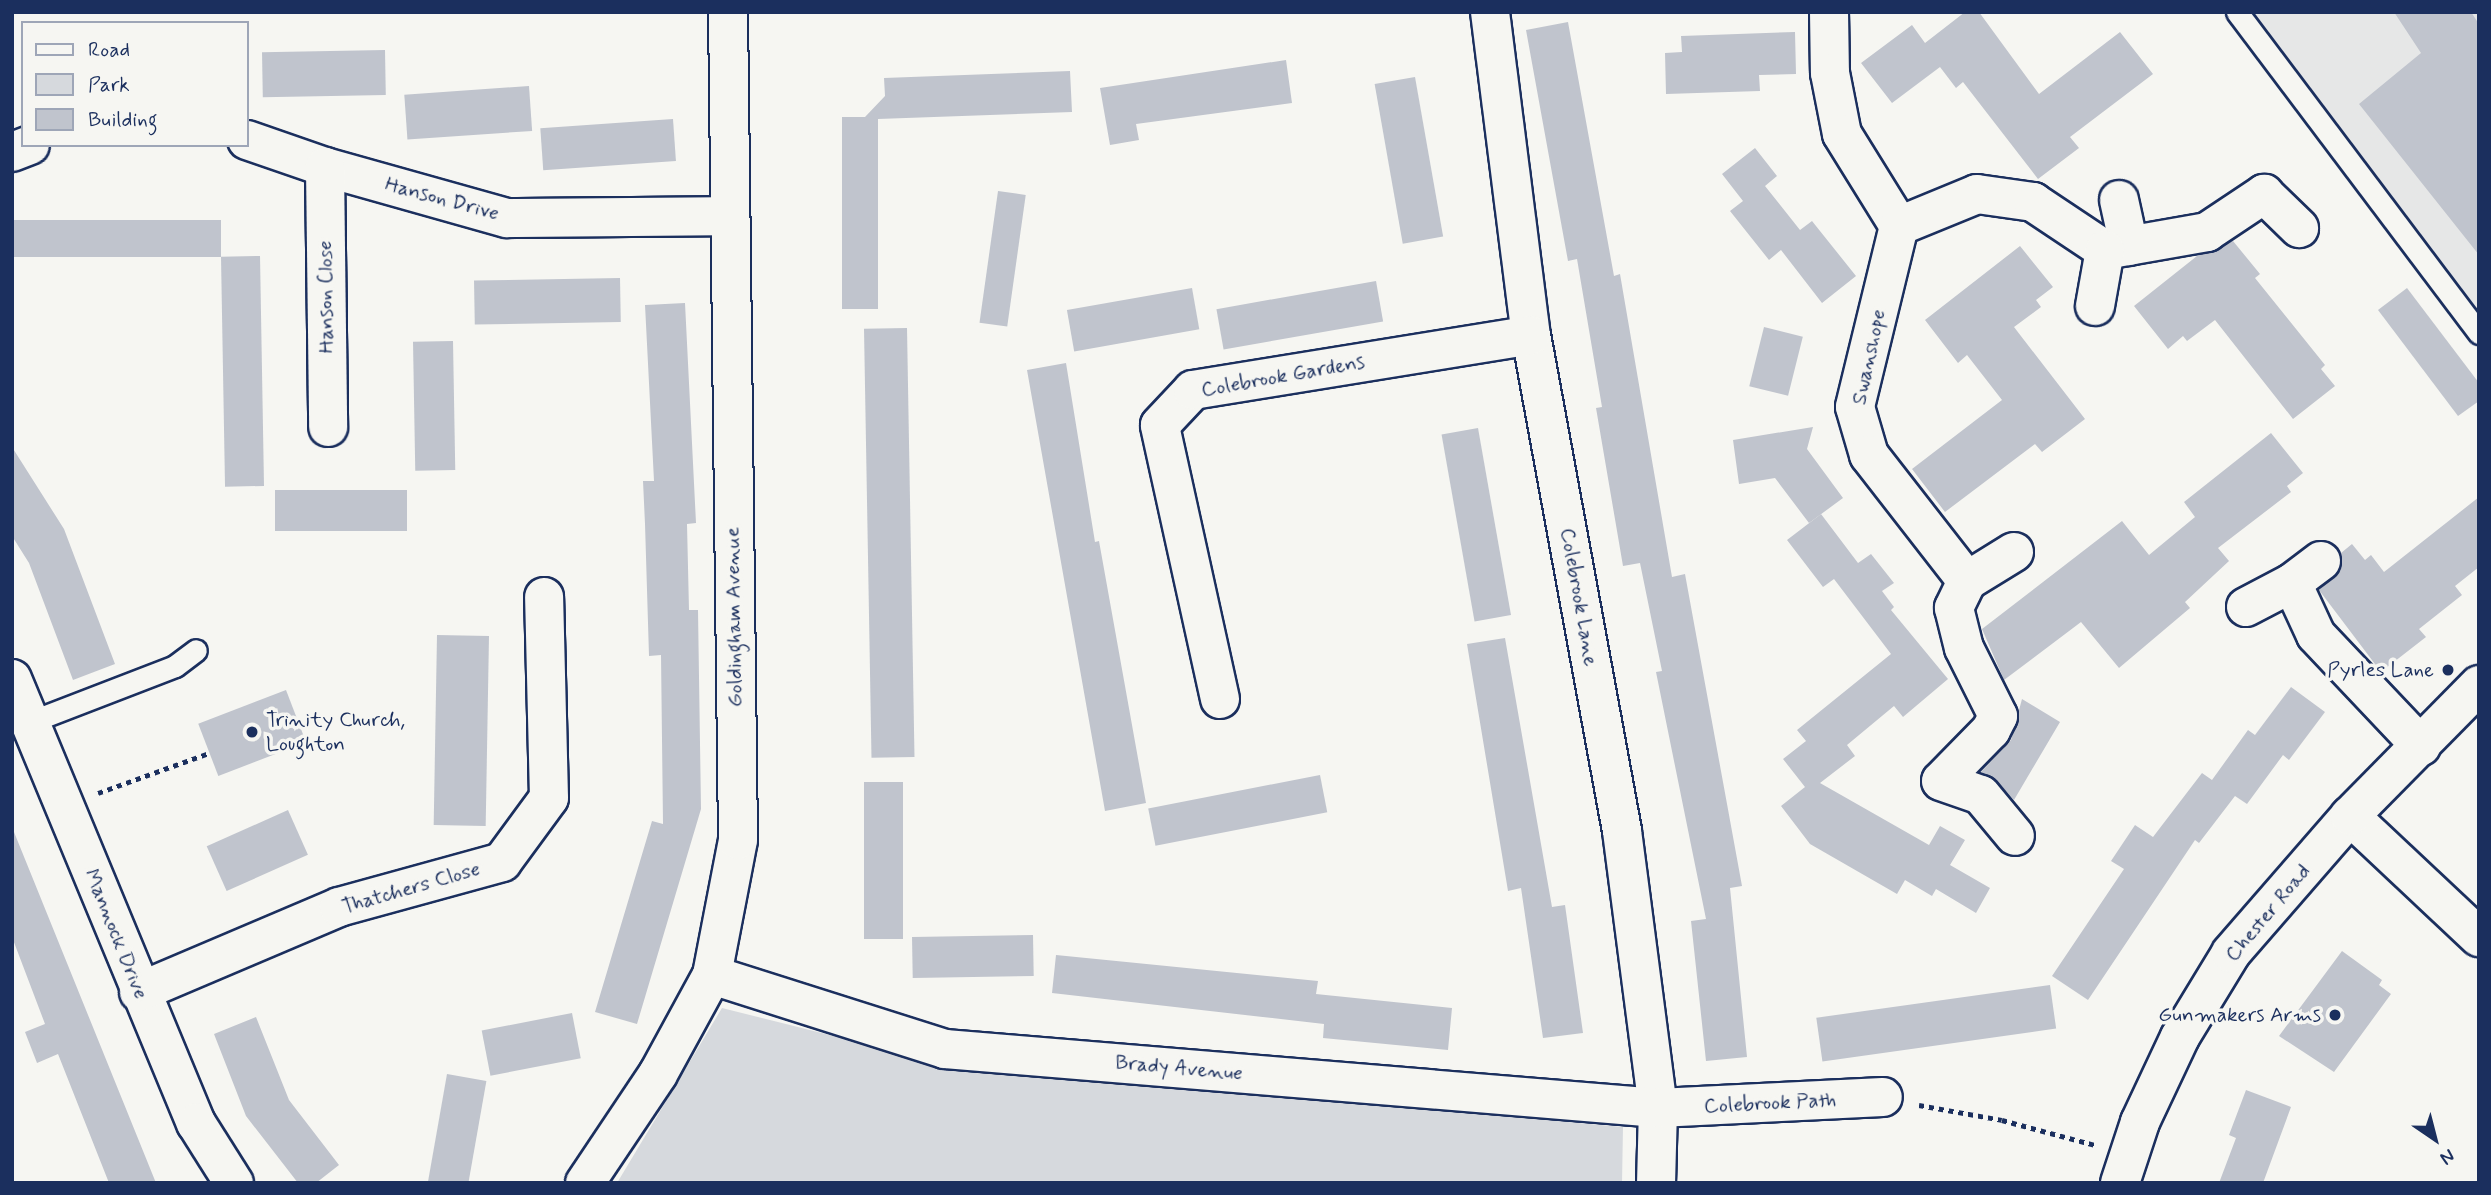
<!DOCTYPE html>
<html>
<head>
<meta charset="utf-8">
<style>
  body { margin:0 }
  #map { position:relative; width:2491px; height:1195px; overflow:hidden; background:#f6f6f2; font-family:Mynerve,sans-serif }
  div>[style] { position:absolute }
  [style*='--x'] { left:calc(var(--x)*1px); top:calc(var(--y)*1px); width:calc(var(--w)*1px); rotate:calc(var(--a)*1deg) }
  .built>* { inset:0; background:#e6e7e7 }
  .green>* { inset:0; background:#d6d9dd }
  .building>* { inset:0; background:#c0c4cd; transform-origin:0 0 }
  .path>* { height:4.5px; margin-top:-2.25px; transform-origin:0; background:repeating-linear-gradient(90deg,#1b2f5e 0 5px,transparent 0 10px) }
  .roads { filter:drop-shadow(2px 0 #1b2f5e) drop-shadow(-2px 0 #1b2f5e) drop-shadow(0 2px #1b2f5e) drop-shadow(0 -2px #1b2f5e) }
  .lane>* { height:21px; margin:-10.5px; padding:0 10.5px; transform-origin:10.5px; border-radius:10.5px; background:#f6f6f2 }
  .street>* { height:38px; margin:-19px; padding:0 19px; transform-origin:19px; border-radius:19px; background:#f6f6f2 }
  .dots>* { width:19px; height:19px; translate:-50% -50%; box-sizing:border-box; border:4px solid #f6f6f2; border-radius:50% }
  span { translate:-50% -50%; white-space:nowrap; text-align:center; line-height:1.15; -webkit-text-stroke:7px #f6f6f2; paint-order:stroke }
  .street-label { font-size:21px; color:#1b2f5e }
  .poi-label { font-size:21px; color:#1b2f5e }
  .right { translate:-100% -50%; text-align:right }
  .left { translate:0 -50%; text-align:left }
  .frame { position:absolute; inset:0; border:14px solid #1b2f5e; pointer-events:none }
  .legend { position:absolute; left:21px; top:21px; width:228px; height:126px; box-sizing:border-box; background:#f6f6f2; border:2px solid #9ea6b7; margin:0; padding:9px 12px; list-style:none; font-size:21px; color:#1b2f5e }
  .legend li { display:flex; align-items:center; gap:14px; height:35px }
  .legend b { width:35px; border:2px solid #9ea6b7 }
  .north { position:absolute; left:2400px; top:1104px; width:70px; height:70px; -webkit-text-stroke:5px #f6f6f2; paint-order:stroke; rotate:145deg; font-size:19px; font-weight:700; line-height:28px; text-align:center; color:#1b2f5e }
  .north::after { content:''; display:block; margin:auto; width:24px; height:32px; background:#1b2f5e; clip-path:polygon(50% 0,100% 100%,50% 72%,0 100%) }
</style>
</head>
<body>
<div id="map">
  <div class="built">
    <i style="clip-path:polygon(2237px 12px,2479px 12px,2479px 333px)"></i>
  </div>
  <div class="green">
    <i style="clip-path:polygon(722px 1008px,953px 1066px,1623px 1127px,1622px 1183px,617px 1183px)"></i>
  </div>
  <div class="building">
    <i style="clip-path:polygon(1965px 12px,1979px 12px,2039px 94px,2120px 32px,2153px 74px,2070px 137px,2079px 148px,2038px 179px,1963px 82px,1956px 88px,1940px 67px,1892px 103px,1861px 63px,1912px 25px,1925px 43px)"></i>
    <i style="clip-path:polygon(2394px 12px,2471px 12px,2479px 24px,2479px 255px,2359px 104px,2421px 53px)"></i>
    <i style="clip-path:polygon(1568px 22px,1614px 276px,1620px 274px,1672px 577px,1685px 574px,1742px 886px,1730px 888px,1747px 1057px,1706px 1061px,1691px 921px,1706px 919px,1656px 672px,1662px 671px,1640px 563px,1623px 566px,1596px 408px,1602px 407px,1577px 259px,1568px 261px,1526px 30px)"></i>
    <i style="clip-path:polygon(1795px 32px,1796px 74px,1759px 75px,1760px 91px,1666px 94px,1665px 53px,1682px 52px,1681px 36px)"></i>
    <i style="left:385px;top:50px;width:45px;height:123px;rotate:89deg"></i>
    <i style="clip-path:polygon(1286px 60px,1292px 103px,1136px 124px,1139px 140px,1110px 145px,1100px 88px)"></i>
    <i style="clip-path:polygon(1070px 71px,1072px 112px,878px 119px,878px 309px,842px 309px,842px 117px,865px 117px,885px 96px,884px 78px)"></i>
    <i style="left:1415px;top:77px;width:162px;height:41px;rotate:80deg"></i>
    <i style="left:529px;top:86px;width:45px;height:125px;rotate:86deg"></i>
    <i style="left:673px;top:119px;width:42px;height:133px;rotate:86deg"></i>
    <i style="clip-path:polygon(1755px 148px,1777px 176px,1765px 186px,1800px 230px,1812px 221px,1856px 276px,1822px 303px,1781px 250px,1769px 260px,1730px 211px,1743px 201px,1722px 174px)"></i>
    <i style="left:998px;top:191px;width:28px;height:133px;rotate:8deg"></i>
    <i style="left:221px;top:220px;width:37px;height:209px;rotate:90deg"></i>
    <i style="clip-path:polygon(2233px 241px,2260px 274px,2255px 278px,2325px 365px,2321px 369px,2335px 386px,2293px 419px,2215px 320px,2187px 341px,2183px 336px,2168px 349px,2134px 306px,2197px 256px)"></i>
    <i style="clip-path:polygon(2020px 246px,2053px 287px,2036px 300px,2041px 307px,2014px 327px,2085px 419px,2042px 452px,2035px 444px,1945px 512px,1912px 469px,2002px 400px,1967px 355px,1958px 363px,1925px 320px)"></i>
    <i style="left:260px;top:256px;width:230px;height:39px;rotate:89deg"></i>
    <i style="left:620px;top:278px;width:44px;height:146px;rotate:89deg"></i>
    <i style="left:1376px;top:281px;width:41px;height:162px;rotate:80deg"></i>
    <i style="left:1192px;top:288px;width:42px;height:127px;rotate:80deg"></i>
    <i style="clip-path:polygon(2407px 288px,2479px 383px,2479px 401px,2458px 416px,2378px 310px)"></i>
    <i style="clip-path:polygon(685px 303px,696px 523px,687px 524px,689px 610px,698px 610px,701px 809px,637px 1024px,595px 1012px,652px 821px,663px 824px,661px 655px,649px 656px,645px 524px,643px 481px,654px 481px,645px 305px)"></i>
    <i style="left:1764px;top:327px;width:40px;height:61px;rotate:14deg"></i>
    <i style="left:907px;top:328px;width:429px;height:43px;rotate:89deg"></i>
    <i style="left:453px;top:341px;width:129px;height:40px;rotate:89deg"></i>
    <i style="clip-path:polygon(1066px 363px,1095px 542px,1099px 541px,1146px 803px,1105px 811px,1027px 370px)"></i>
    <i style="clip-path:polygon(1813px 427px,1807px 449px,1843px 498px,1809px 523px,1775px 478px,1739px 484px,1733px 440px)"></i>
    <i style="left:1478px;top:428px;width:190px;height:37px;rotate:80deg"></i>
    <i style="clip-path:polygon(2271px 433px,2303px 473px,2287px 486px,2291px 492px,2218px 548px,2229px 561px,2185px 602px,2190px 608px,2119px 668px,2081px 622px,2004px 680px,1982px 629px,2122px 521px,2149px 555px,2195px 517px,2184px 502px)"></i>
    <i style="clip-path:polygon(12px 447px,64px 529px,115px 664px,73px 680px,29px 563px,12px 536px)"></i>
    <i style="left:407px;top:490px;width:41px;height:132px;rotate:90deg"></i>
    <i style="clip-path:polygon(2479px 497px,2479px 567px,2455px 586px,2462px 595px,2419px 629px,2426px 637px,2381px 672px,2319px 590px,2341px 570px,2341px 553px,2352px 544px,2365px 560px,2371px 555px,2384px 572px)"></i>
    <i style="clip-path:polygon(1821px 514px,1858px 563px,1871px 554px,1894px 583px,1882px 591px,1894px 607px,1891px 610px,1948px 679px,1903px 717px,1894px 706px,1847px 745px,1855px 756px,1820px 783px,1929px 845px,1940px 826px,1965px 840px,1950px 865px,1990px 888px,1976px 913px,1936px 889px,1932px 896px,1905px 880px,1897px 894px,1810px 844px,1781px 806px,1805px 787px,1783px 759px,1806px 741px,1797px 730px,1891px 654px,1834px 579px,1823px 587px,1787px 540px)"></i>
    <i style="left:437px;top:635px;width:52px;height:190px;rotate:1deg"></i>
    <i style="clip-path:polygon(1505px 638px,1552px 907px,1565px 905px,1583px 1033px,1543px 1038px,1521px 888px,1508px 891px,1467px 644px)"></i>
    <i style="clip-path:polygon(2291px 687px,2325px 712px,2289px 760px,2283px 755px,2247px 804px,2235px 796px,2199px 843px,2195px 840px,2088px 1000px,2052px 976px,2124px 869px,2111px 861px,2135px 825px,2153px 837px,2202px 773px,2212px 780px,2248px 730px,2255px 735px)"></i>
    <i style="left:286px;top:690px;width:56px;height:94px;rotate:69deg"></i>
    <i style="clip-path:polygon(2022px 699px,2060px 722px,2014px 800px,1997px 781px,1981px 772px,2011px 740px)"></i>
    <i style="left:1320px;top:775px;width:38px;height:175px;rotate:79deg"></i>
    <i style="left:864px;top:782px;width:39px;height:157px"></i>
    <i style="left:288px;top:810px;width:49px;height:89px;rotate:66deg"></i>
    <i style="clip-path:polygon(12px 832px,14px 832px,156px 1183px,109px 1183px,58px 1054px,37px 1063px,25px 1032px,45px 1024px,12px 937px)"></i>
    <i style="left:1033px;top:935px;width:41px;height:121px;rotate:89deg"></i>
    <i style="clip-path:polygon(2342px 951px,2382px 980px,2379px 985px,2391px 994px,2334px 1072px,2279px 1036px)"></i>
    <i style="clip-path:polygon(1056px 955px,1318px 981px,1316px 994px,1452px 1008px,1448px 1050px,1323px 1038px,1324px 1024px,1052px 993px)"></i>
    <i style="left:2050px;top:985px;width:44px;height:236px;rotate:82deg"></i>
    <i style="left:572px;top:1013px;width:46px;height:92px;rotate:79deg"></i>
    <i style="clip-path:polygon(256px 1017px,289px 1100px,339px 1165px,316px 1183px,298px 1183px,246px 1116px,214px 1034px)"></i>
    <i style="left:447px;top:1074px;width:40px;height:111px;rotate:10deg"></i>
    <i style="clip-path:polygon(2246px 1090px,2291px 1107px,2263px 1183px,2219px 1183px,2236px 1138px,2229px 1135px)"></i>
  </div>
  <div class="path">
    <i style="--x:98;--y:793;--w:118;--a:-19.8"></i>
    <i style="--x:1919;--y:1105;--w:84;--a:10.2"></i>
    <i style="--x:2002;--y:1120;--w:96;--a:15"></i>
  </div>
  <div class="roads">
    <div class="lane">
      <i style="--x:2237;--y:12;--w:402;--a:53"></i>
      <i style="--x:30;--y:722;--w:155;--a:-21.1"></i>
      <i style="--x:175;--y:666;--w:26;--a:-37"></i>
    </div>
    <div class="street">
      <i style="--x:1490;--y:12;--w:326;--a:82.8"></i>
      <i style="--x:1531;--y:335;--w:504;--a:79.6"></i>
      <i style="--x:1622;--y:831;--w:279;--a:82.6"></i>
      <i style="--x:1658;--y:1108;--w:75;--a:91.5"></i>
      <i style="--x:1829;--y:12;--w:61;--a:89.1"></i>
      <i style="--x:1830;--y:73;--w:62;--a:78.9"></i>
      <i style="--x:1842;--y:134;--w:108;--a:58.2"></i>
      <i style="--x:1899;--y:226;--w:186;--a:103.7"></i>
      <i style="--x:1855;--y:407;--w:50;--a:73.7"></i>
      <i style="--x:1869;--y:455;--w:160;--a:52.1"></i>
      <i style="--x:247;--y:140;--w:83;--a:19.1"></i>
      <i style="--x:325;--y:167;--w:189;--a:15.7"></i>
      <i style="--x:507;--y:218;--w:220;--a:-0.5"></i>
      <i style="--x:12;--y:152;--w:19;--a:-21"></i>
      <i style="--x:325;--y:167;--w:260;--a:89.3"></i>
      <i style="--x:2119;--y:200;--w:47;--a:77.7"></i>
      <i style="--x:1899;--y:226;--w:84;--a:-22.3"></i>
      <i style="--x:1977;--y:194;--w:57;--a:8.1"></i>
      <i style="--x:2033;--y:202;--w:87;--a:33.7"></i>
      <i style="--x:2105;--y:250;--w:104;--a:-10"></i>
      <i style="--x:2207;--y:232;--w:69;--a:-33.7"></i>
      <i style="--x:2264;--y:194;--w:49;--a:44.2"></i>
      <i style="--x:2095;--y:306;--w:57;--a:-79.9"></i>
      <i style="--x:2014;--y:552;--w:55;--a:148.3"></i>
      <i style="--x:1967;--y:581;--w:30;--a:116"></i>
      <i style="--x:1954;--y:608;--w:41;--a:76"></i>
      <i style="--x:1964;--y:648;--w:76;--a:63.4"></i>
      <i style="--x:1998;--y:716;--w:16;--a:117"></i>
      <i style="--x:1991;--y:730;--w:71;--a:134.4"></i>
      <i style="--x:1941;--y:781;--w:42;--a:19.3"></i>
      <i style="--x:1981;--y:795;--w:53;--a:50.3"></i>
      <i style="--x:2321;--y:561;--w:36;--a:143"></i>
      <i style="--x:2292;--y:583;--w:57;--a:65.2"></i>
      <i style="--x:2316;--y:635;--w:153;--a:46.6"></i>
      <i style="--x:2246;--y:607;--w:52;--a:-27.6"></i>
      <i style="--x:12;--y:679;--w:481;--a:67.5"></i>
      <i style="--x:196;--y:1123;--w:71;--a:57.7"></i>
      <i style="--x:1220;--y:699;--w:280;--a:-102.4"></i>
      <i style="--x:1160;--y:425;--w:48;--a:-46.7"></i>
      <i style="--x:1193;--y:390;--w:342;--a:-9.2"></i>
      <i style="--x:2350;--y:816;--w:177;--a:43.2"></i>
      <i style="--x:712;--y:975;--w:244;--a:17.6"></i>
      <i style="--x:945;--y:1049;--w:715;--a:4.73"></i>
      <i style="--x:1658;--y:1108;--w:225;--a:-2.8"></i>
      <i style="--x:139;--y:992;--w:217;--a:-23"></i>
      <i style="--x:339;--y:907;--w:169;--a:-15.4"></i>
      <i style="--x:502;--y:862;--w:79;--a:-53.7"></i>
      <i style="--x:549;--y:798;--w:201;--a:-91.4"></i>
      <i style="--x:585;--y:1183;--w:131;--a:-56.2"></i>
      <i style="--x:658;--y:1074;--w:113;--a:-61.4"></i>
      <i style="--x:712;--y:975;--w:137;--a:-79.1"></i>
      <i style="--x:738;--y:840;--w:828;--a:-90.69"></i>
      <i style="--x:2120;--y:1183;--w:64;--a:-71.8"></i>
      <i style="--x:2140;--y:1122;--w:94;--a:-64.8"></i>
      <i style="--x:2180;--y:1037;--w:98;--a:-58.7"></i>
      <i style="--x:2231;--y:953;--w:181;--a:-49"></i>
      <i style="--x:2350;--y:816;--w:184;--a:-45.4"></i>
    </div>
  </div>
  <div class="dots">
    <i style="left:2448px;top:670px;background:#1b2f5e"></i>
    <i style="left:252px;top:732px;background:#1b2f5e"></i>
    <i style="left:2335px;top:1015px;background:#1b2f5e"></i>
  </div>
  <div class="street-label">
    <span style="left:442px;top:199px;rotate:15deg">Hanson Drive</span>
    <span style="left:326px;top:297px;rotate:-91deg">Hanson Close</span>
    <span style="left:1869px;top:357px;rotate:-78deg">Swanshope</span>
    <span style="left:1283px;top:376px;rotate:-10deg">Colebrook Gardens</span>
    <span style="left:1579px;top:597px;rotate:80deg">Colebrook Lane</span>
    <span style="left:734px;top:617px;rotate:-91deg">Goldingham Avenue</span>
    <span style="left:411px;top:888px;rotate:-16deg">Thatchers Close</span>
    <span style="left:2268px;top:913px;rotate:-50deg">Chester Road</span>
    <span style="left:116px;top:934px;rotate:68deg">Mannock Drive</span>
    <span style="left:1179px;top:1068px;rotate:5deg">Brady Avenue</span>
    <span style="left:1770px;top:1103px;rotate:-3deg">Colebrook Path</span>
  </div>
  <div class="poi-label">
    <span class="right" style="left:2434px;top:670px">Pyrles Lane</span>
    <span class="left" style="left:266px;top:732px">Trinity Church,<br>Loughton</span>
    <span class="right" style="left:2321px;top:1015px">Gunmakers Arms</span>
  </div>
  <div class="frame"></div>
  <ul class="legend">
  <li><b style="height:9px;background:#f6f6f2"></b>Road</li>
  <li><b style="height:19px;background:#d6d9dd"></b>Park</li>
  <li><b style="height:19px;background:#c0c4cd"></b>Building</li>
  </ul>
  <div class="north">N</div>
</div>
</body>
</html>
